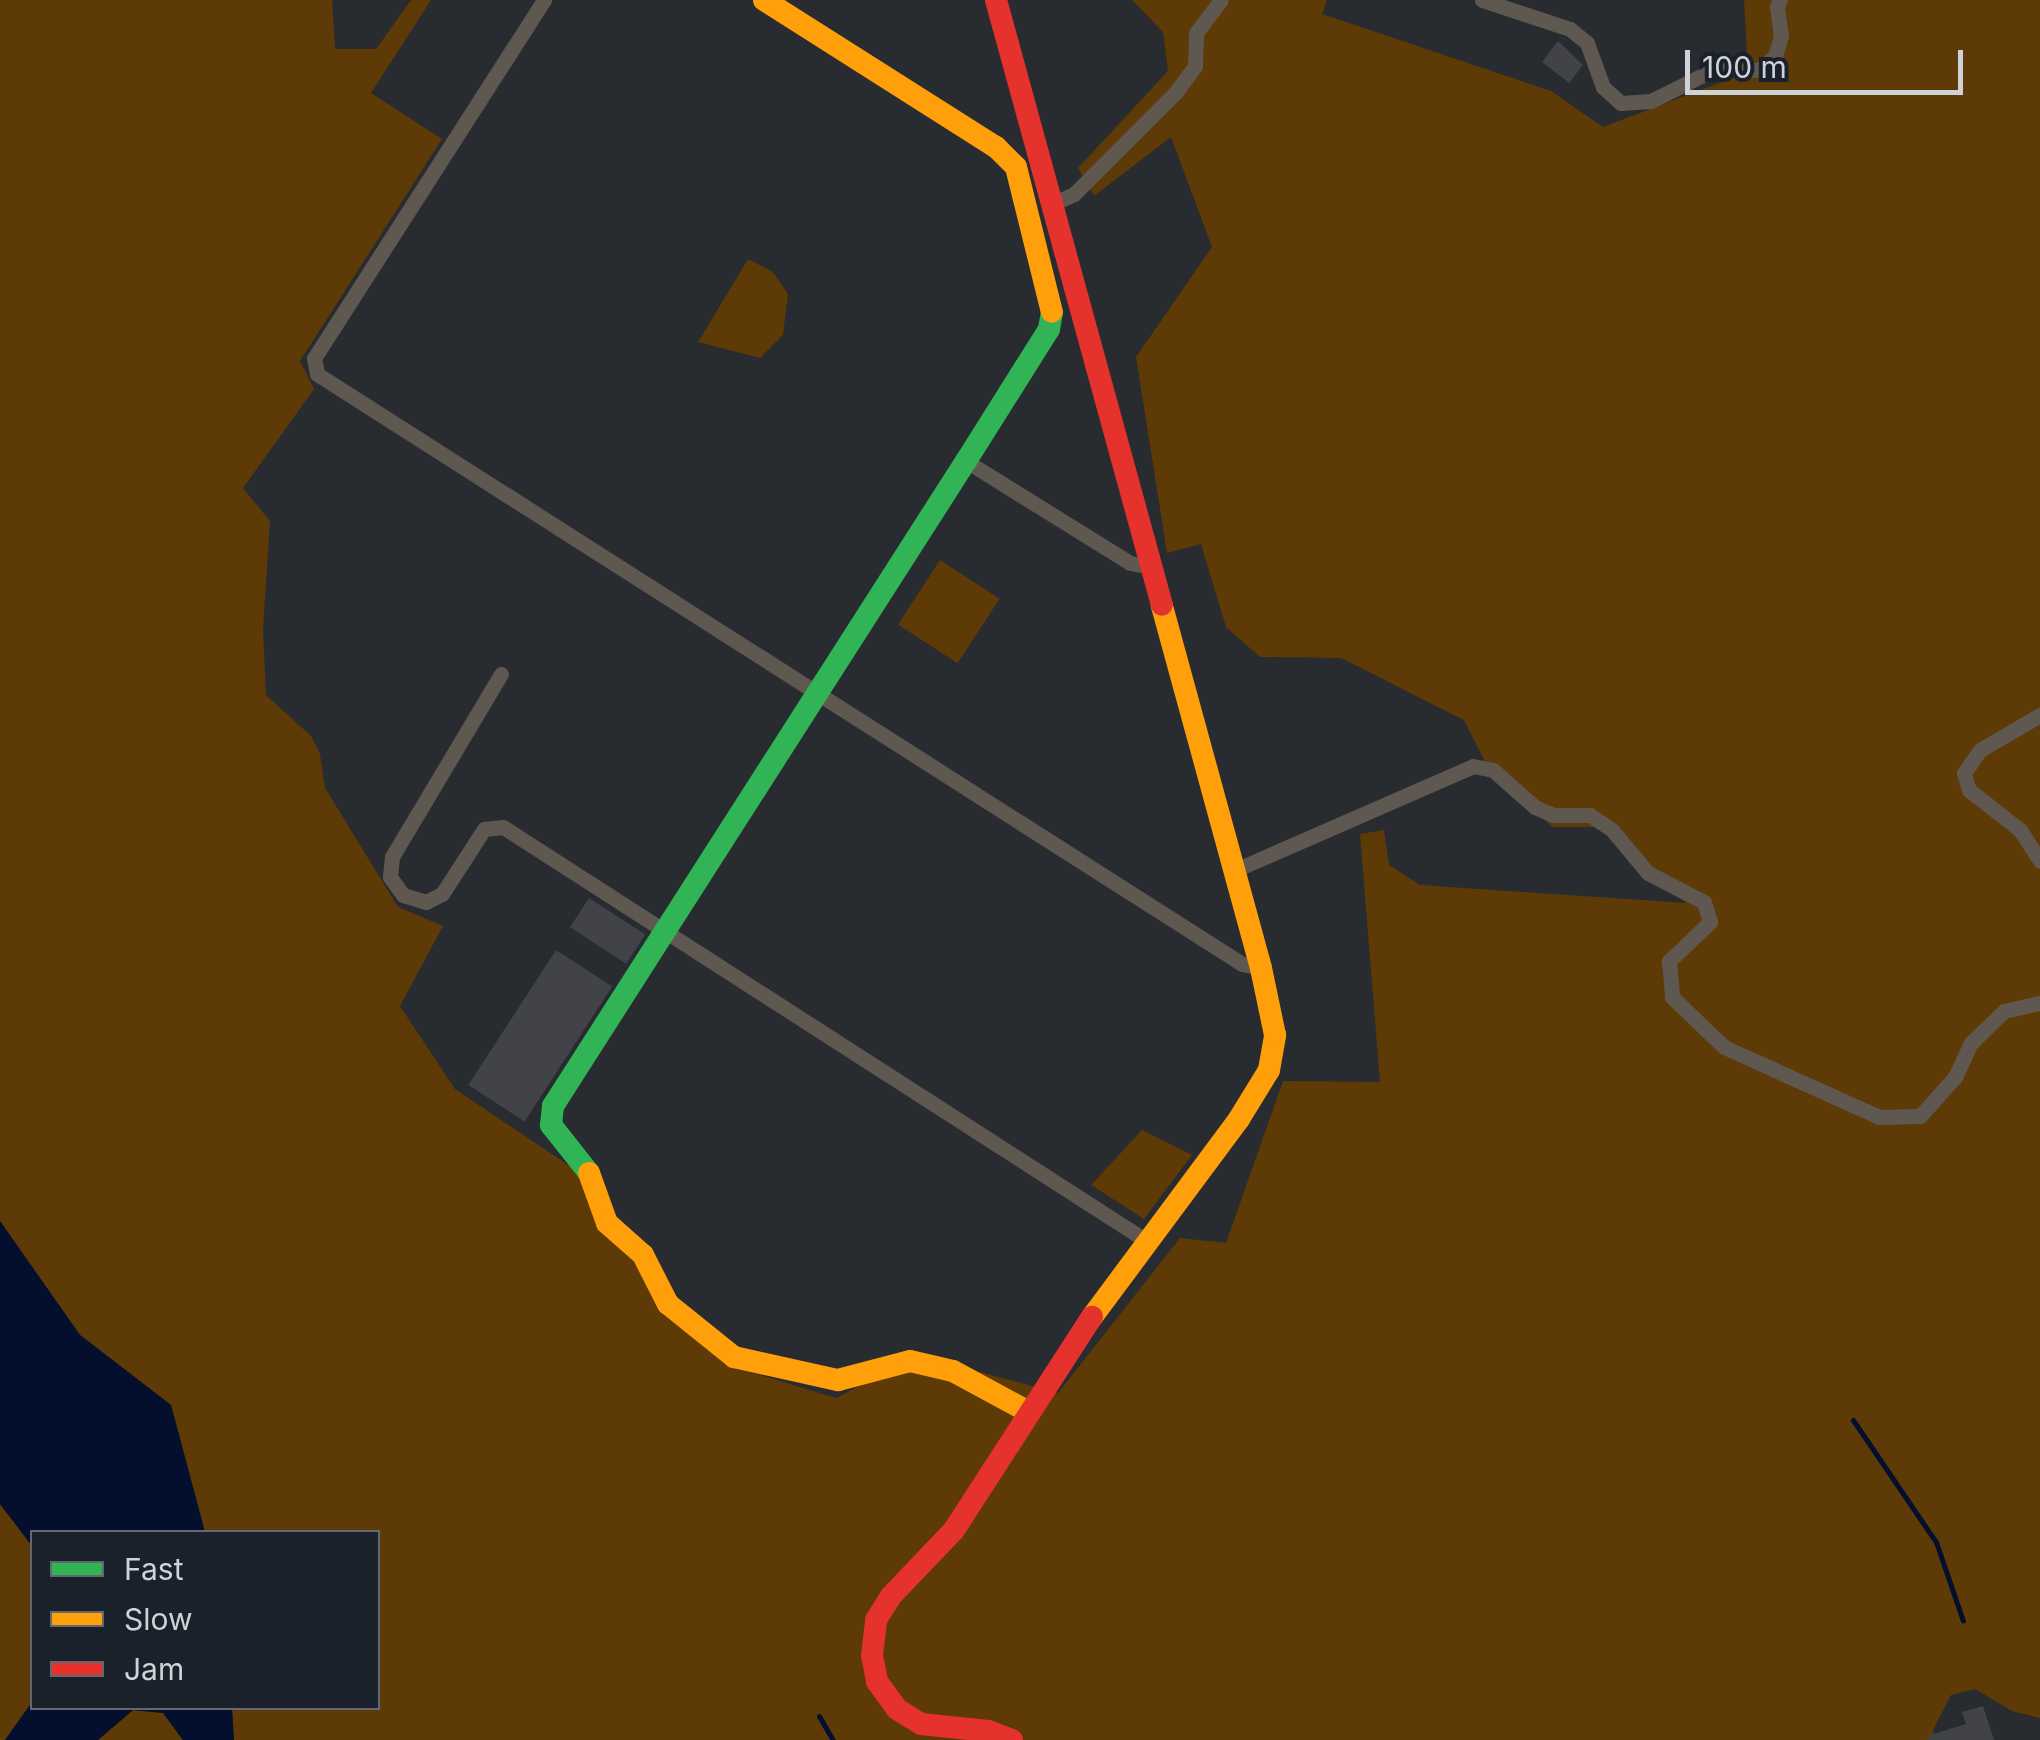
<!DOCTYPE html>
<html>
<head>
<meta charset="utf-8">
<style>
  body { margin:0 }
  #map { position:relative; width:2040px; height:1740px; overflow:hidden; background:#282b30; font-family:Inter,sans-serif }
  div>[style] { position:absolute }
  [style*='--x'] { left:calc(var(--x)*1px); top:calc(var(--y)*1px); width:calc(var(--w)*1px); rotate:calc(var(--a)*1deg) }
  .green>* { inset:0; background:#5e3a06; transform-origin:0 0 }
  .water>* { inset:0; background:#040e2d }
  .stream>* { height:5px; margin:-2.5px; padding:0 2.5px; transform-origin:2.5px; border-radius:2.5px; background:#040e2d }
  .building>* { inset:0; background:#414348; transform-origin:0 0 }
  .street>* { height:15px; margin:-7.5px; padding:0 7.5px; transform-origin:7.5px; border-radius:7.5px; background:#5e5851 }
  .fast>* { height:22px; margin:-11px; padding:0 11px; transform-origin:11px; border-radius:11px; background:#30b455 }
  .slow>* { height:22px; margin:-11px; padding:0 11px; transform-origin:11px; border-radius:11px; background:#ff9f0a }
  .jam>* { height:22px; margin:-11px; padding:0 11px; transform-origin:11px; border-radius:11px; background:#e5322d }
  span { translate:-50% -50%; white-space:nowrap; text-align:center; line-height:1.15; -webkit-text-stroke:8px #1a212a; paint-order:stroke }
  .legend { position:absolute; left:30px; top:1530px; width:350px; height:180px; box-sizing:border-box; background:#1a212a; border:2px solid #626870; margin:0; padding:12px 18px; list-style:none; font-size:30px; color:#ced3d9 }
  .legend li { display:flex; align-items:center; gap:20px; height:50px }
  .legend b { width:50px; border:2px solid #626870 }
  .scale { position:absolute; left:1685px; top:50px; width:278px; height:45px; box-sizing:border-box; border:5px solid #ced3d9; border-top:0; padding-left:12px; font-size:30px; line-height:35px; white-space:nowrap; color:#ced3d9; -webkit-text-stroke:8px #1a212a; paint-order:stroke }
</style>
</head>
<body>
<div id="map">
  <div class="green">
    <i style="clip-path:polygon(0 0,332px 0,335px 49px,376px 49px,411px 0,431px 0,371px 93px,442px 139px,300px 361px,314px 389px,243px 488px,270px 521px,263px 629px,266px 695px,311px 736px,320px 754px,325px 788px,398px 907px,443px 926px,400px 1006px,455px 1089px,580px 1173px,601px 1231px,642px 1270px,661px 1313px,731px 1366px,836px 1398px,918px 1355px,1058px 1393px,1180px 1238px,1226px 1243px,1283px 1081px,1380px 1082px,1360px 834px,1384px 830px,1389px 865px,1420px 885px,1686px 903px,1601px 827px,1553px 827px,1494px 779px,1464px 720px,1341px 658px,1260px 657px,1226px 627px,1201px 544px,1167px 553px,1136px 357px,1212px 247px,1171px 137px,1094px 196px,1078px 168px,1168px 71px,1163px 32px,1132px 0,1327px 0,1322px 14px,1551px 91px,1603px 127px,1748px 72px,1744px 0,2040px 0,2040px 1718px,2012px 1711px,1975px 1689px,1951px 1695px,1933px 1730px,1935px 1740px,234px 1740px,232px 1708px,378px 1708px,378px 1532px,205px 1532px,171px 1405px,80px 1335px,0 1221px)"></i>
    <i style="clip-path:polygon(748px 259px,773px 272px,788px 294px,783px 335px,760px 358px,698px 342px)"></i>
    <i style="left:940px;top:560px;width:71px;height:77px;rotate:33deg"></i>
    <i style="clip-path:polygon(1142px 1130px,1192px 1155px,1144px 1219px,1091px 1185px)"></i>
    <i style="clip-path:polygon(0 1504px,32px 1546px,32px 1702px,5px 1740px,0 1740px)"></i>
    <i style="clip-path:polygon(133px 1710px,163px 1713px,183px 1740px,98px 1740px)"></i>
  </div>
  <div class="water">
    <i style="clip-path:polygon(0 1221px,80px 1335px,171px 1405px,205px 1532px,32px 1532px,32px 1546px,0 1504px)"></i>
    <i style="clip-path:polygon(32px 1702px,32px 1708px,232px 1708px,234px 1740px,183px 1740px,163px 1713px,133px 1710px,98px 1740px,5px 1740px)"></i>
  </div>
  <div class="stream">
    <i style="--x:1853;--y:1420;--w:148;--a:55.8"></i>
    <i style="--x:1936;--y:1542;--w:83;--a:71.1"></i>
    <i style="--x:819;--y:1716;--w:28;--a:60"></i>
  </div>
  <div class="building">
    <i style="clip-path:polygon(1558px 41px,1583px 65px,1569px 83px,1542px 62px)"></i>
    <i style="left:589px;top:898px;width:67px;height:35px;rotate:33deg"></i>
    <i style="left:556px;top:950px;width:67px;height:161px;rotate:33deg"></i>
    <i style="clip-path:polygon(1983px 1706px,1994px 1740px,1928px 1740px,1927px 1736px,1966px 1724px,1962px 1712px)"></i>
  </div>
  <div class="street">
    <i style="--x:544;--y:0;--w:426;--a:122.7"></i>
    <i style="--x:314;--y:358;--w:16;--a:79"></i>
    <i style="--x:317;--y:374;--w:1097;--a:32.53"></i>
    <i style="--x:1242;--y:964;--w:19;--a:12"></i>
    <i style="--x:1482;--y:0;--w:93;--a:18.2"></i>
    <i style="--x:1570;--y:29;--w:22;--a:39"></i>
    <i style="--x:1587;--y:43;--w:47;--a:70"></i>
    <i style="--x:1603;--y:87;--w:24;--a:42"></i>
    <i style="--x:1621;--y:103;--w:30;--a:-4"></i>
    <i style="--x:1651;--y:101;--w:74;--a:-26.6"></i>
    <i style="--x:1717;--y:68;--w:42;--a:2.7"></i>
    <i style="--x:1759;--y:70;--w:21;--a:-41"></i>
    <i style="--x:1775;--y:56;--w:21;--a:-73"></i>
    <i style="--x:1781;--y:36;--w:29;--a:-98"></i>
    <i style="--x:1777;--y:7;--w:8;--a:-67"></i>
    <i style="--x:1054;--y:203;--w:22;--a:-24"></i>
    <i style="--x:1074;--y:194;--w:144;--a:-45"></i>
    <i style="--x:1176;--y:92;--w:32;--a:-54"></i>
    <i style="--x:1195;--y:66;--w:33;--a:-88"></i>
    <i style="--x:1196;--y:33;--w:41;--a:-52.9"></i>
    <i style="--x:966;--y:461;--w:193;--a:31.9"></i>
    <i style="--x:1130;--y:563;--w:21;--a:11"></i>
    <i style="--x:501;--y:674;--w:213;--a:120.8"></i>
    <i style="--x:392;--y:857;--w:20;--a:96"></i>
    <i style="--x:390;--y:877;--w:22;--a:54"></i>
    <i style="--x:403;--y:895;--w:24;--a:17"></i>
    <i style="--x:426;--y:902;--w:18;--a:-27"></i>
    <i style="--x:442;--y:894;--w:77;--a:-57.1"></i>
    <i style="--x:484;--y:829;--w:19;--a:-6"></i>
    <i style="--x:503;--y:827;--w:763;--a:32.75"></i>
    <i style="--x:2040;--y:715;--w:69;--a:149.7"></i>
    <i style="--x:1980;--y:750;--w:28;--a:125"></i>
    <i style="--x:1964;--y:773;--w:18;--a:74"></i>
    <i style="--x:1969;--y:790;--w:65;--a:38.1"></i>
    <i style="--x:2020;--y:830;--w:37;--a:57"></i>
    <i style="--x:1233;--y:871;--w:262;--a:-23.6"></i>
    <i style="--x:1473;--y:766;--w:20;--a:11"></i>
    <i style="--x:1493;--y:770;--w:56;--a:41.4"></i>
    <i style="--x:1535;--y:807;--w:20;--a:24"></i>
    <i style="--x:1553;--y:815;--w:37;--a:0"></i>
    <i style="--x:1590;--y:815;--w:27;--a:34"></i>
    <i style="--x:1612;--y:830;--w:56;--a:50.1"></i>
    <i style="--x:1648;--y:873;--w:63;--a:27.4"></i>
    <i style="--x:1704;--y:902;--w:21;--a:73"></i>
    <i style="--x:1710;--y:922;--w:57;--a:136.4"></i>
    <i style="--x:1669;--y:961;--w:36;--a:85"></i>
    <i style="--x:1672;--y:997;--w:72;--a:43.9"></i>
    <i style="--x:1724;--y:1047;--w:170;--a:24.3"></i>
    <i style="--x:1879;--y:1117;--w:41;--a:-1.4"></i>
    <i style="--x:1920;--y:1116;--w:52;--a:-48.1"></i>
    <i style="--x:1955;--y:1077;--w:38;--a:-65"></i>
    <i style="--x:1971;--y:1043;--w:46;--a:-44.1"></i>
    <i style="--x:2004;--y:1011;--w:37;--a:-13"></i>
  </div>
  <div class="fast">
    <i style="--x:589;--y:1173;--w:61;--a:-128.4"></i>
    <i style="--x:551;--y:1125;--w:19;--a:-84"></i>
    <i style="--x:553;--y:1106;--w:766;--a:-57.37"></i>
    <i style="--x:966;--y:461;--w:156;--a:-57.8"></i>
    <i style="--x:1049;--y:329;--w:17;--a:-80"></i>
  </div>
  <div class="slow">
    <i style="--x:764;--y:0;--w:275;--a:32.4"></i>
    <i style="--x:996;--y:147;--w:28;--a:45"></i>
    <i style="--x:1016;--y:167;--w:149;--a:76.1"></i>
    <i style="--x:589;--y:1173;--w:53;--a:70.2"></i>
    <i style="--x:607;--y:1223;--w:48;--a:41.6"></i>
    <i style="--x:643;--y:1255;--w:55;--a:63"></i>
    <i style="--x:668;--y:1304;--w:85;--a:38.8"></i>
    <i style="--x:734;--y:1357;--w:107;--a:12.5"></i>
    <i style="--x:838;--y:1380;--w:74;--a:-14.8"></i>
    <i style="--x:910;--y:1361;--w:44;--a:13.1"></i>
    <i style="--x:953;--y:1371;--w:84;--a:28.4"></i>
    <i style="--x:1092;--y:1317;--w:247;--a:-53.4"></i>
    <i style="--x:1239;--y:1119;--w:57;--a:-58.5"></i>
    <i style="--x:1269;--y:1070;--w:36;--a:-80"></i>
    <i style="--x:1275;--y:1035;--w:68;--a:-101.8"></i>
    <i style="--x:1261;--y:968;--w:376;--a:-105.3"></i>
  </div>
  <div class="jam">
    <i style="--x:996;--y:0;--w:627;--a:74.66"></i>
    <i style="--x:1012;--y:1740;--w:26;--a:-159"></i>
    <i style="--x:988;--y:1731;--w:67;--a:-174"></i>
    <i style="--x:921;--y:1724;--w:28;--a:-148"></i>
    <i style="--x:897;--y:1709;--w:34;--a:-126"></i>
    <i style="--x:877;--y:1681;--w:26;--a:-101"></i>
    <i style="--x:872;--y:1655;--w:35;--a:-83"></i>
    <i style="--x:876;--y:1620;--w:28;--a:-58"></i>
    <i style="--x:891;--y:1596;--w:91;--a:-46.3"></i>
    <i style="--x:954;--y:1530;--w:254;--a:-57.1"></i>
  </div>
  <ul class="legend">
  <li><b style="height:12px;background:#30b455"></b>Fast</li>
  <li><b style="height:12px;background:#ff9f0a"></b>Slow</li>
  <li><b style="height:12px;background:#e5322d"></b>Jam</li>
  </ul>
  <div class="scale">100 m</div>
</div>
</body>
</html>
